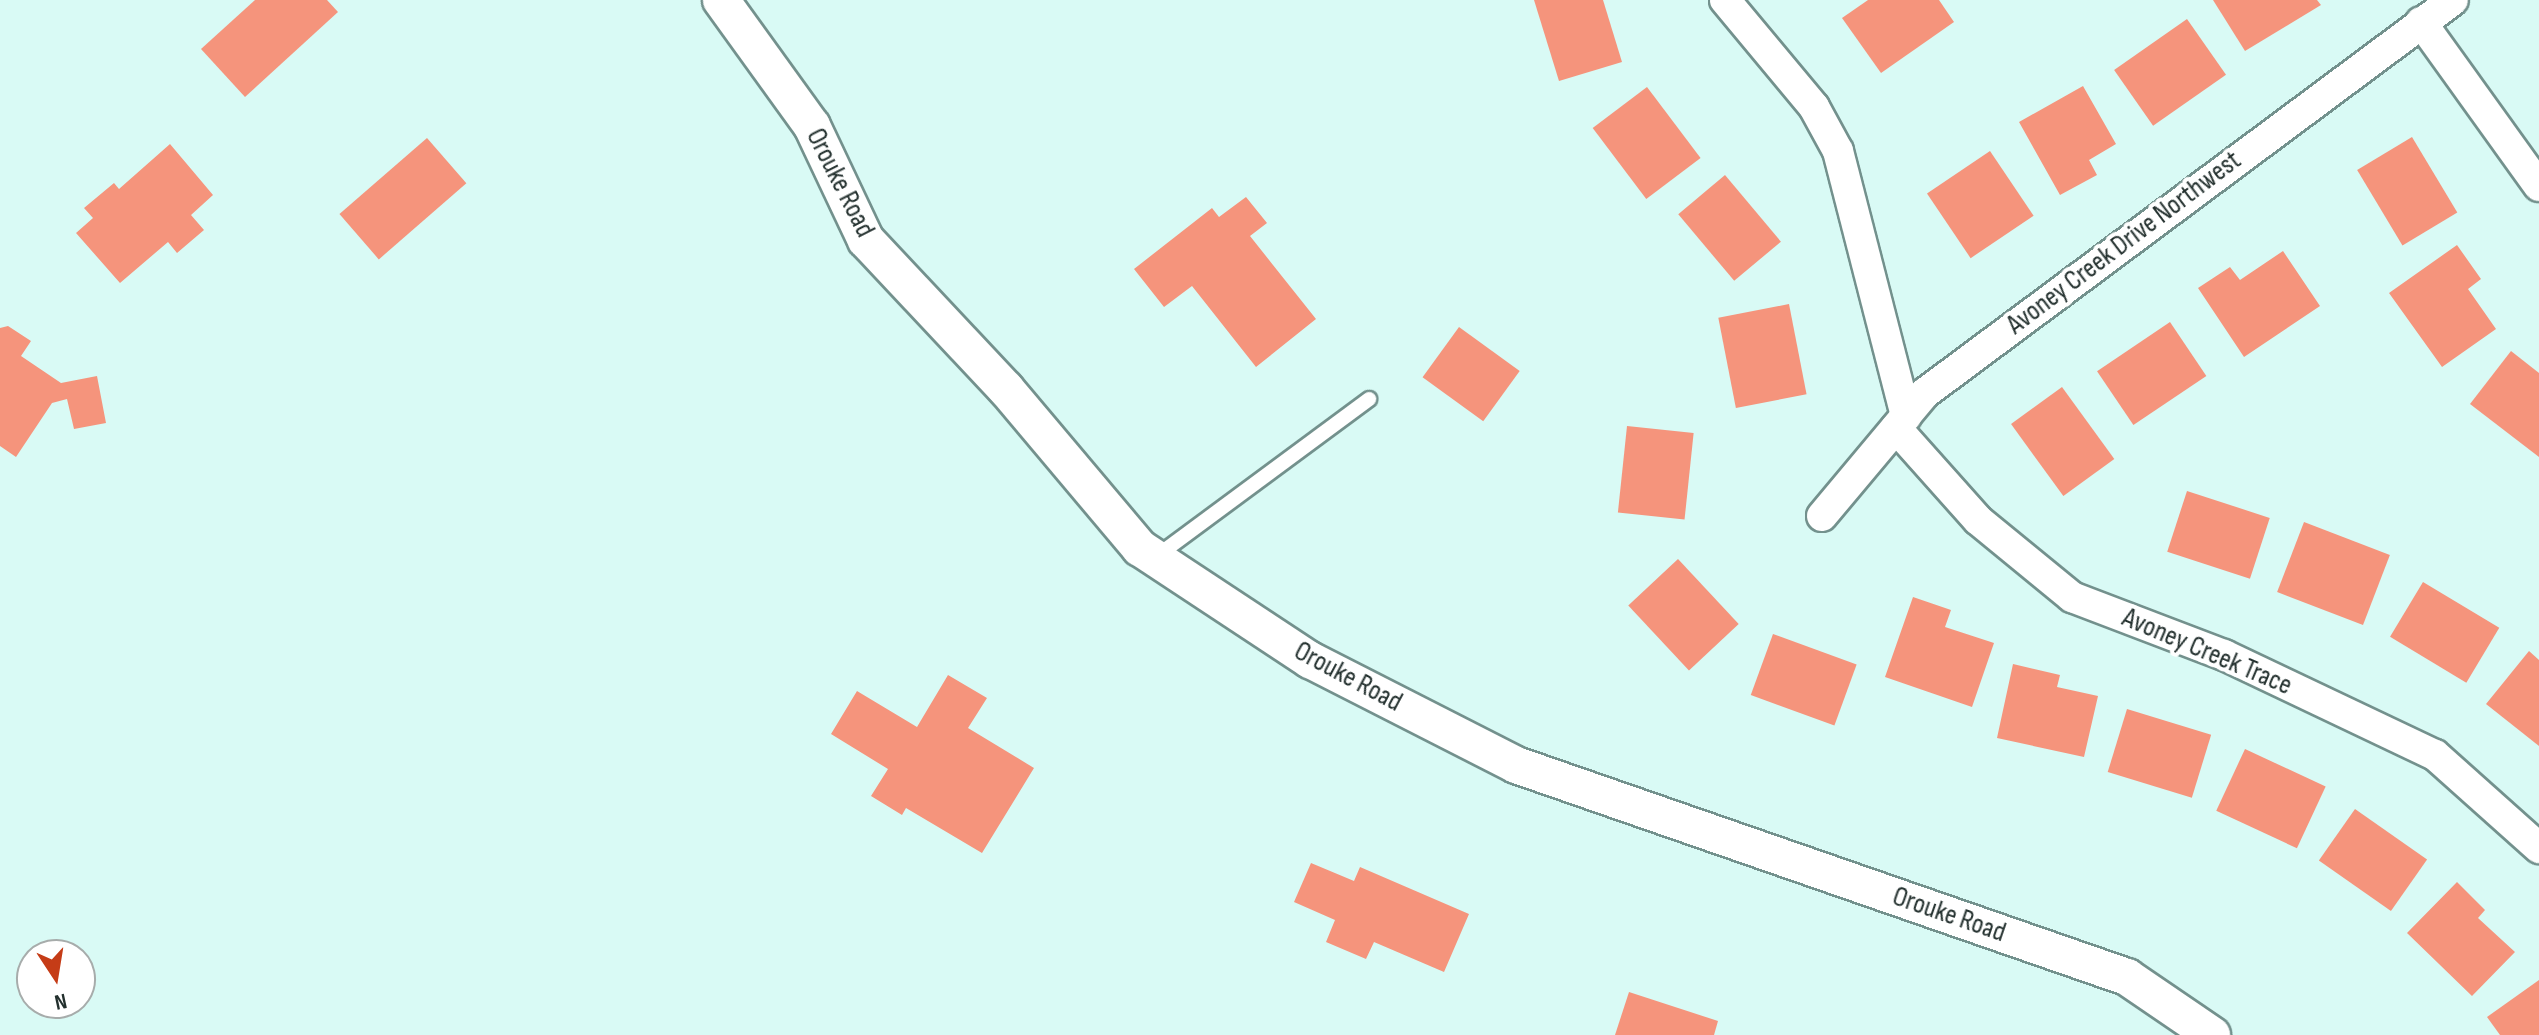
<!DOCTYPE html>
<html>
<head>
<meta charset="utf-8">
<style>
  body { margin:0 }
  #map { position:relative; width:2539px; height:1035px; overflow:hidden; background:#d9faf5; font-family:"Sofia Sans Condensed",sans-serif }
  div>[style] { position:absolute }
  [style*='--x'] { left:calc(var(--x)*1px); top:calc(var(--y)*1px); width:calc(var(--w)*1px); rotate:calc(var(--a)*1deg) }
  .building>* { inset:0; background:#f5947c; transform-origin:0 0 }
  .roads { filter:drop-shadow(2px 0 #73918d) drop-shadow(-2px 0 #73918d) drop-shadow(0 2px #73918d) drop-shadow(0 -2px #73918d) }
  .service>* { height:14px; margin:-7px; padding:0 7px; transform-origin:7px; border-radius:7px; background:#fff }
  .minor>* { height:30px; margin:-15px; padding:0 15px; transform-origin:15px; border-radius:15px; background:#fff }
  .tertiary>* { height:36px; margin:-18px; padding:0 18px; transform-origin:18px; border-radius:18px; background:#fff }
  span { translate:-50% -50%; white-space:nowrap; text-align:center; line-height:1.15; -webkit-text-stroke:8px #fff; paint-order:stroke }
  .street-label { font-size:28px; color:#23302e }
  .north { position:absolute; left:16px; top:939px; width:80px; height:80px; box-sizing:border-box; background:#fff; border:2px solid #a7acab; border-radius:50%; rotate:168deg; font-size:22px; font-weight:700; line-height:32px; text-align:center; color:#23302e }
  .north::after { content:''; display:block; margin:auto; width:28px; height:36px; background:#c53c17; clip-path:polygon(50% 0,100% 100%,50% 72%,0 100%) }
</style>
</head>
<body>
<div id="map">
  <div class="building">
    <i style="clip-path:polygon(255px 0,327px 0,338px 12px,245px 97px,201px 49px)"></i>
    <i style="clip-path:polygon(1534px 0,1603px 0,1622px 62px,1559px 81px)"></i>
    <i style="clip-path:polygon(1868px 0,1939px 0,1954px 22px,1881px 73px,1842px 18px)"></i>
    <i style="clip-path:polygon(2213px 0,2317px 0,2321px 5px,2245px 51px)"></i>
    <i style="left:2187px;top:19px;width:68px;height:89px;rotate:55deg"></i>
    <i style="clip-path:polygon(2083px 86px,2116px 144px,2089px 160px,2097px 175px,2060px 195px,2019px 122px)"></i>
    <i style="left:1647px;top:87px;width:89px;height:68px;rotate:53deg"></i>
    <i style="left:2412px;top:137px;width:88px;height:64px;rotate:59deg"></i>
    <i style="left:427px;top:138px;width:60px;height:116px;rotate:49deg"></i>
    <i style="clip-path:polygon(170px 144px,213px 195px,191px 215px,204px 230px,177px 253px,168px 242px,120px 283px,76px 233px,93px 218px,84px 208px,114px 183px,119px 189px)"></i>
    <i style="left:1990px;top:151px;width:78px;height:76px;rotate:56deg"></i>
    <i style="left:1725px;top:175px;width:87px;height:61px;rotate:50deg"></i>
    <i style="clip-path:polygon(1246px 197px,1267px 223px,1250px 236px,1316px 319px,1256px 367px,1192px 286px,1164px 307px,1134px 269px,1212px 208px,1219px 217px)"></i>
    <i style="clip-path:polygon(2457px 245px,2481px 279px,2468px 289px,2496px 329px,2442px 367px,2389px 293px)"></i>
    <i style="clip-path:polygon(2283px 251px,2320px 306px,2244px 357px,2198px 288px,2230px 267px,2240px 280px)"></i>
    <i style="left:1789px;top:304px;width:92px;height:72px;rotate:79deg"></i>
    <i style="left:2170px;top:322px;width:65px;height:88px;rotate:56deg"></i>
    <i style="clip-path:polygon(8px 326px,31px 341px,21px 356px,61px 383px,97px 376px,106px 423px,74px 429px,67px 399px,52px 403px,16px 457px,0 446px,0 328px)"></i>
    <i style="left:1459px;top:327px;width:75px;height:62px;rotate:36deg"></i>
    <i style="clip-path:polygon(2511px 351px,2539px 373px,2539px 457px,2470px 404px)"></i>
    <i style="left:2062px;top:387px;width:89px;height:63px;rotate:54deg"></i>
    <i style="left:1627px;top:426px;width:67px;height:87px;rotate:6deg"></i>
    <i style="left:2187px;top:491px;width:87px;height:64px;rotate:18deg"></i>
    <i style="left:2304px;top:522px;width:92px;height:75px;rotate:21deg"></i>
    <i style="left:1678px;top:559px;width:89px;height:68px;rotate:47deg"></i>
    <i style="left:2423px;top:582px;width:89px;height:64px;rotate:31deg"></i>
    <i style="clip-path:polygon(1913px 597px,1951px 610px,1945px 627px,1994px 643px,1972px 707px,1885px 677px)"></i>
    <i style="left:1773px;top:634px;width:89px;height:65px;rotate:20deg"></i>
    <i style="clip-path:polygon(2529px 651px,2539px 660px,2539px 746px,2486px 704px)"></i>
    <i style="clip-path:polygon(2013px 664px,2060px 675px,2057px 687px,2098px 696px,2084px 757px,1997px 738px)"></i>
    <i style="clip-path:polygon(948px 675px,987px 698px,968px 728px,1034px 768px,982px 853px,906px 808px,902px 815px,871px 796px,888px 769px,831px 734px,857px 691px,917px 727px)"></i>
    <i style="left:2127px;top:709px;width:88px;height:66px;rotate:17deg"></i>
    <i style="left:2245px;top:749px;width:89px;height:68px;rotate:25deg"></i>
    <i style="left:2355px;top:809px;width:88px;height:63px;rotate:35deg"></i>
    <i style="clip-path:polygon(1311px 863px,1354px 881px,1360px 867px,1469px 914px,1444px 972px,1374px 942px,1366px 959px,1326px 942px,1335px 920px,1294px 902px)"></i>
    <i style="clip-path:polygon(2457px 882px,2485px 910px,2478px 918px,2515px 952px,2472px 996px,2407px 933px)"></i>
    <i style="clip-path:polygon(2539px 980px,2539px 1035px,2500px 1035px,2487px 1017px)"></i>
    <i style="clip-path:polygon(1629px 992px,1718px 1021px,1714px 1035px,1615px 1035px)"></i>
  </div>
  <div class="roads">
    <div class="service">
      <i style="--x:1157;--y:556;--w:264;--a:-36.5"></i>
    </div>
    <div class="minor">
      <i style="--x:1725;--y:0;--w:139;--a:50.2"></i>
      <i style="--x:1814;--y:107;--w:50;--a:61.4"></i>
      <i style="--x:1838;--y:151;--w:274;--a:75.6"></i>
      <i style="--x:2421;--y:22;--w:202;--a:54.3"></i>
      <i style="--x:1896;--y:428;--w:123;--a:48.3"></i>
      <i style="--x:1978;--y:520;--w:122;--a:39.3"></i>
      <i style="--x:2072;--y:597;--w:163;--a:20.9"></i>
      <i style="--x:2224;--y:655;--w:233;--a:25.4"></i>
      <i style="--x:2435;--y:755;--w:140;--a:41.8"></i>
      <i style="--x:1822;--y:516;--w:160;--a:-50.1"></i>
      <i style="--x:1925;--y:393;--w:658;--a:-36.66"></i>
    </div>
    <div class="tertiary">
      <i style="--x:721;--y:0;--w:155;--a:54.2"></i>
      <i style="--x:812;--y:126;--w:126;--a:64.7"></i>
      <i style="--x:866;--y:240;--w:204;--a:46.8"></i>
      <i style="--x:1006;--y:389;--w:208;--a:49.9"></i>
      <i style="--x:1140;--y:548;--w:204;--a:33.4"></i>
      <i style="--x:1310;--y:660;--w:231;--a:27"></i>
      <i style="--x:1516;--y:765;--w:647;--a:19.14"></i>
      <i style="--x:2127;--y:977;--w:103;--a:34.3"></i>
    </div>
  </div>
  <div class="street-label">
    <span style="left:840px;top:183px;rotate:63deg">Orouke Road</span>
    <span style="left:2124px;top:243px;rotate:-37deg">Avoney Creek Drive Northwest</span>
    <span style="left:2207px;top:652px;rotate:23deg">Avoney Creek Trace</span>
    <span style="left:1348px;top:677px;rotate:28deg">Orouke Road</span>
    <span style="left:1949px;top:915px;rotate:19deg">Orouke Road</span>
  </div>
  <div class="north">N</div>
</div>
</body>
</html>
